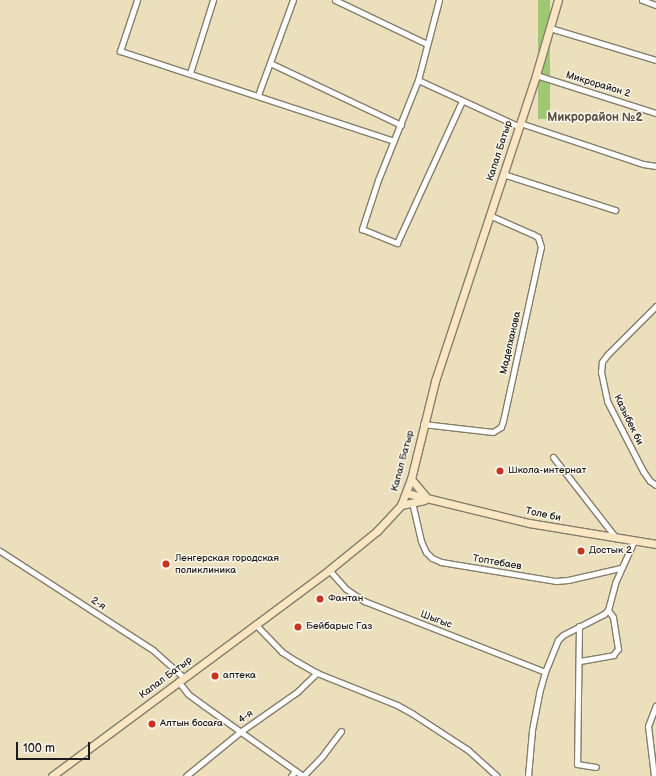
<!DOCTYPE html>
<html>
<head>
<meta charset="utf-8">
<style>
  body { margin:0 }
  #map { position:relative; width:656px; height:776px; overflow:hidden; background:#ebdfbc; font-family:"Balsamiq Sans",sans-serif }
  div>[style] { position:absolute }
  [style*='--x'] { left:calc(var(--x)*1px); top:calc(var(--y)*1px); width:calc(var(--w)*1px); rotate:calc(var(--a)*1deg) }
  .green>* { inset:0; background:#a0c873; transform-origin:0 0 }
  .roads { filter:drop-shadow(1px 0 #847e6c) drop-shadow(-1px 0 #847e6c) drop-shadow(0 1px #847e6c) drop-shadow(0 -1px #847e6c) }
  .street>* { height:5px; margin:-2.5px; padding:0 2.5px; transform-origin:2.5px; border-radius:2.5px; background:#fff }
  .secondary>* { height:7px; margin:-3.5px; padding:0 3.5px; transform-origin:3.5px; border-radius:3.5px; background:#fbe6c4 }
  .dots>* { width:11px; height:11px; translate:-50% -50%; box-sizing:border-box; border:2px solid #fbf7ec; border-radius:50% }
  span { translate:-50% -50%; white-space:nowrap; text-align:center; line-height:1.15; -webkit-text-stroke:3px #fbf7ec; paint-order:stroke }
  .street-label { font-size:10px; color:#1c1c1c }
  .poi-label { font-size:10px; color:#1c1c1c }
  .left { translate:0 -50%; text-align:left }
  .quarter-label { font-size:12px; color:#584b3f; font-weight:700 }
  .scale { position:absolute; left:16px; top:742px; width:74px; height:18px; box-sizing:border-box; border:2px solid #1c1c1c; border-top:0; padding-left:5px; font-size:12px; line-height:14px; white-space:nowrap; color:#1c1c1c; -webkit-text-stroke:3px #fbf7ec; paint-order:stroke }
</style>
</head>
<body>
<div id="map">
  <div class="green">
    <i style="left:538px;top:0;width:12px;height:119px"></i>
  </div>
  <div class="roads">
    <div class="street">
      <i style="--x:137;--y:0;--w:54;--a:108.4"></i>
      <i style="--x:120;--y:51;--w:288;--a:18.2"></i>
      <i style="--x:335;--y:0;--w:102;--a:25.6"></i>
      <i style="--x:439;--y:0;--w:83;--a:104.7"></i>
      <i style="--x:418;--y:80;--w:108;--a:111.8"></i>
      <i style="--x:378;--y:180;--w:52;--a:108.1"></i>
      <i style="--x:362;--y:229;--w:38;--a:22"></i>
      <i style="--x:397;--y:243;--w:156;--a:-65.4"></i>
      <i style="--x:642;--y:0;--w:15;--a:20"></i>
      <i style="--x:550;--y:28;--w:111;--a:16.8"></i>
      <i style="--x:270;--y:63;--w:145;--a:25.3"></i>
      <i style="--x:190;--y:73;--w:77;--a:-72.5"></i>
      <i style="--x:536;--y:75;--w:126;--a:17.6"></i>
      <i style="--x:418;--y:80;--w:110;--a:24.7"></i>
      <i style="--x:258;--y:95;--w:101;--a:-69.8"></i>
      <i style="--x:520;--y:123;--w:130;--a:18.4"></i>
      <i style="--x:643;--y:164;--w:13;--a:9"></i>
      <i style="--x:503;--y:174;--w:118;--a:17.8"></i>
      <i style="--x:656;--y:306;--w:69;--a:135"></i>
      <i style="--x:607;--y:355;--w:9;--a:126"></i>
      <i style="--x:602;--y:362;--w:10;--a:96"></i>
      <i style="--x:601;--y:372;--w:30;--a:78"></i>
      <i style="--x:607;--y:401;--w:79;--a:62.8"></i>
      <i style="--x:643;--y:471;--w:12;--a:55"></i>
      <i style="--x:650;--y:481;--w:7;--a:34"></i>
      <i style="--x:423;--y:424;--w:70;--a:6.5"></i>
      <i style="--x:493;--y:432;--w:9;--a:-32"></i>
      <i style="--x:501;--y:427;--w:6;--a:-72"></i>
      <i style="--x:503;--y:421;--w:178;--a:-77.7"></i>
      <i style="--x:541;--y:247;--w:10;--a:-107"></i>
      <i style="--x:538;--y:237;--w:7;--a:-153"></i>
      <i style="--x:532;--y:234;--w:47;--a:-156.2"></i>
      <i style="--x:553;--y:457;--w:103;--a:52.1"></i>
      <i style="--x:412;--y:502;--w:40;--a:77"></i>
      <i style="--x:421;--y:541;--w:12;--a:66"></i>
      <i style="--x:426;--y:552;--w:8;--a:45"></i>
      <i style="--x:432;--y:558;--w:10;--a:24"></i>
      <i style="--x:441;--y:562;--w:117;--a:9.4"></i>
      <i style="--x:556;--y:581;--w:12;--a:-5"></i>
      <i style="--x:568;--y:580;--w:53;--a:-13"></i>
      <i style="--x:0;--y:551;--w:182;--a:32.9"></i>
      <i style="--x:153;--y:650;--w:40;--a:42"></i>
      <i style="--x:329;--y:570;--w:25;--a:48"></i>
      <i style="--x:346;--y:589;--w:22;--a:34"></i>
      <i style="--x:364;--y:601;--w:194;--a:21.4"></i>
      <i style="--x:255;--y:624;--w:39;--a:46"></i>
      <i style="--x:282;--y:652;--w:17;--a:33"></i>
      <i style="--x:296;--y:661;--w:24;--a:30"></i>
      <i style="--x:317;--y:673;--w:86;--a:21.8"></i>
      <i style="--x:397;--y:705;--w:18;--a:29"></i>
      <i style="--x:413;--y:714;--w:66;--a:33.2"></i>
      <i style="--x:468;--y:750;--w:39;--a:42"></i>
      <i style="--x:579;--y:626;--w:138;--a:90.8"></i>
      <i style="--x:577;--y:764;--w:19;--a:9"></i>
      <i style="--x:580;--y:661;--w:34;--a:-10"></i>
      <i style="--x:613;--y:655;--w:8;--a:-50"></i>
      <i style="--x:618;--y:649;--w:32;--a:-99"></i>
      <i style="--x:613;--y:617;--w:9;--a:-126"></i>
      <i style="--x:178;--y:681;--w:16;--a:52"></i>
      <i style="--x:188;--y:694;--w:19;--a:36"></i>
      <i style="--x:203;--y:705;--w:123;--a:35.4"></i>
      <i style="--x:303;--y:776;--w:29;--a:-46"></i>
      <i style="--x:323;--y:755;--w:30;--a:-53"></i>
      <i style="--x:186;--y:776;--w:70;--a:-39.2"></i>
      <i style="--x:240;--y:732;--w:70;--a:-35.1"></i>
      <i style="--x:297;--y:692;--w:28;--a:-44"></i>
      <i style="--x:291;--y:776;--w:6;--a:-51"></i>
      <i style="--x:528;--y:776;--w:46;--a:-85"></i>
      <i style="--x:532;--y:730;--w:38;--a:-79"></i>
      <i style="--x:539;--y:693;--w:22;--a:-74"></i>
      <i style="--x:545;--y:672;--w:35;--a:-68"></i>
      <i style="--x:558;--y:640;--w:7;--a:-45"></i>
      <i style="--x:563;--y:635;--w:46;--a:-27.1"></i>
      <i style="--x:604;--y:614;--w:6;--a:-45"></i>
      <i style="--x:608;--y:610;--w:28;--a:-75"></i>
      <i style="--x:615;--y:583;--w:46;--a:-65.7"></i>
      <i style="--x:654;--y:776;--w:50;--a:-96.8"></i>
      <i style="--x:648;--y:726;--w:22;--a:-69"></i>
    </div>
    <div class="secondary">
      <i style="--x:411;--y:479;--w:23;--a:50"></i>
      <i style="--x:406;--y:493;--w:127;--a:13.7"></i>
      <i style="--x:529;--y:523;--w:129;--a:9.4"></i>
      <i style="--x:401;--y:505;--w:24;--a:-12"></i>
      <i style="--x:52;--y:776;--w:345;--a:-36.6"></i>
      <i style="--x:329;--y:570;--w:62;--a:-39.1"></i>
      <i style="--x:377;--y:531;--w:35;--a:-47"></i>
      <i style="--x:401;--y:505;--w:28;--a:-69"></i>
      <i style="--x:411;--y:479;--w:101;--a:-76.2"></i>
      <i style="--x:435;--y:381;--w:322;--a:-71.7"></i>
      <i style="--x:536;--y:75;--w:78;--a:-73.7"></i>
    </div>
  </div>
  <div class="dots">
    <i style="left:500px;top:471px;background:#c8321e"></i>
    <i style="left:581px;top:551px;background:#c8321e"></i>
    <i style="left:166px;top:564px;background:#c8321e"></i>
    <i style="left:320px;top:599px;background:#c8321e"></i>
    <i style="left:298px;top:627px;background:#c8321e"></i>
    <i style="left:215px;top:676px;background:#c8321e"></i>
    <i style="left:152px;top:724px;background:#c8321e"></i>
  </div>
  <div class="street-label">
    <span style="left:598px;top:85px;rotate:17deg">Микрорайон 2</span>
    <span style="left:500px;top:151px;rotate:-72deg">Капал Батыр</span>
    <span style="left:511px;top:343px;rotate:-77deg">Маделханова</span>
    <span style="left:628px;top:420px;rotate:64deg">Казыбек би</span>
    <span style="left:403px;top:461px;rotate:-75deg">Капал Батыр</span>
    <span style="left:543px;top:515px;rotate:12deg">Толе би</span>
    <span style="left:497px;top:563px;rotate:10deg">Топтебаев</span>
    <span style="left:98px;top:604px;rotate:33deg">2-я</span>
    <span style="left:436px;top:620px;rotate:21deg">Шыгыс</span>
    <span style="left:166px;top:678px;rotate:-37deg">Капал Батыр</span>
    <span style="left:246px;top:717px;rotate:-35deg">4-я</span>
  </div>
  <div class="poi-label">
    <span class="left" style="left:508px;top:471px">Школа-интернат</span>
    <span class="left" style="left:589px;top:551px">Достык 2</span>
    <span class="left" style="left:175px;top:564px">Ленгерская городская<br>поликлиника</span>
    <span class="left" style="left:328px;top:599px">Фантан</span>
    <span class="left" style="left:306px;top:627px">Бейбарыс Газ</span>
    <span class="left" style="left:223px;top:676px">аптека</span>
    <span class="left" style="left:160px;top:724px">Алтын босаға</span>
  </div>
  <div class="quarter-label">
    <span style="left:595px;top:118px">Микрорайон №2</span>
  </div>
  <div class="scale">100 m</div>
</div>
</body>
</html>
